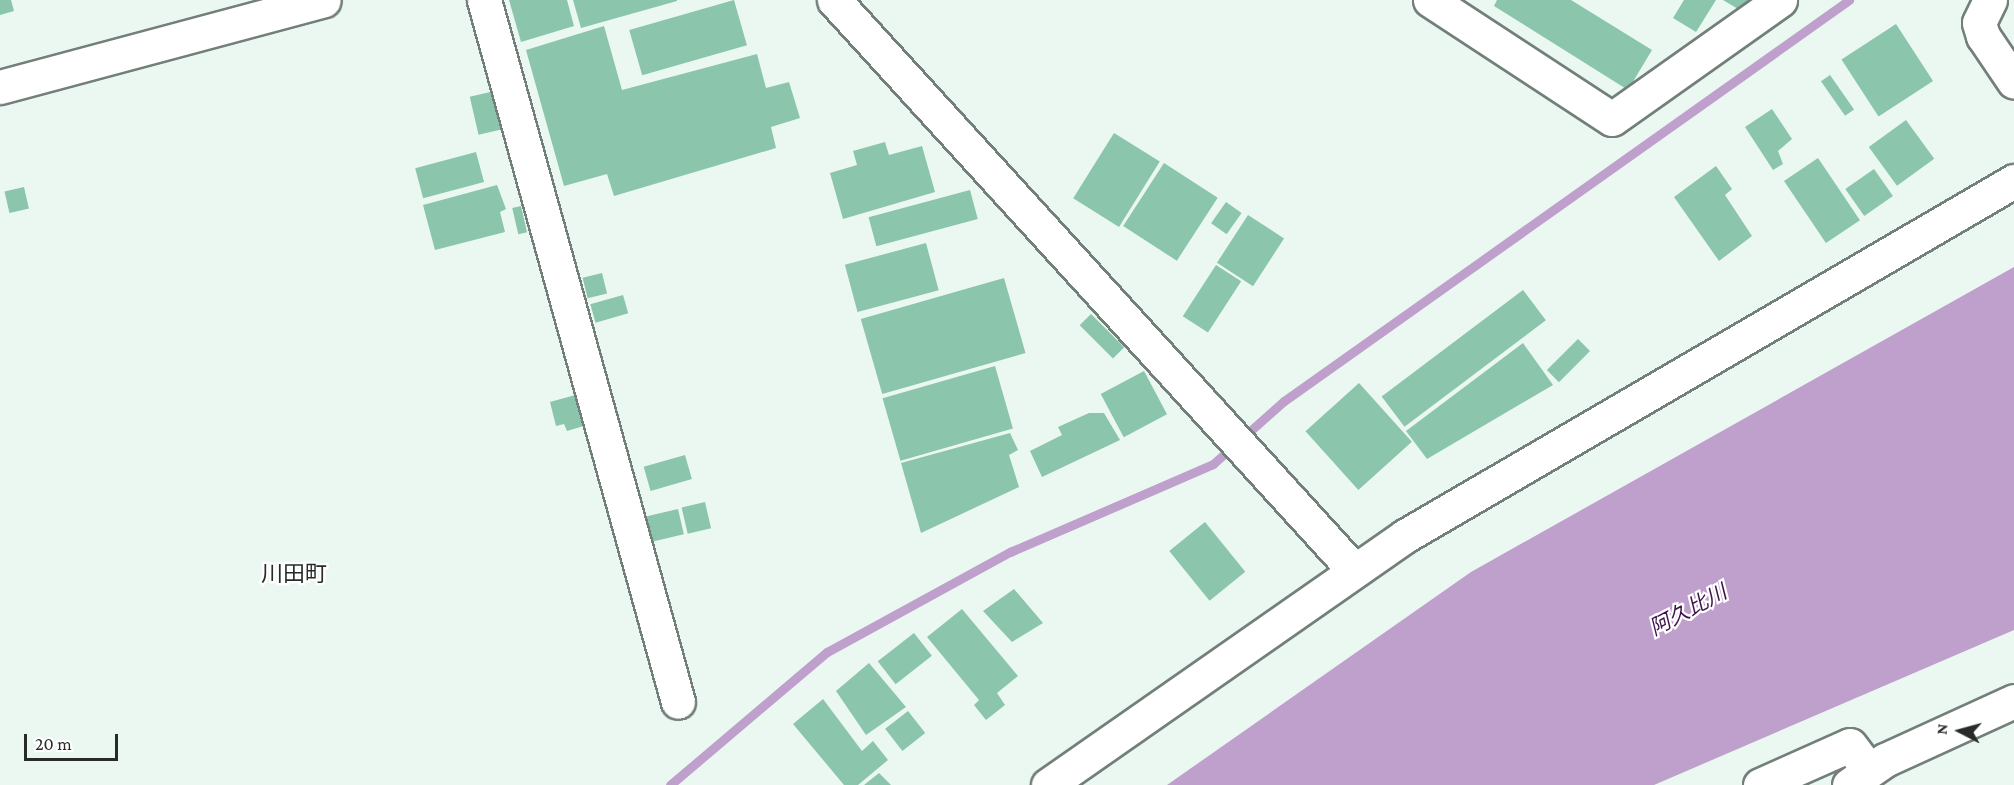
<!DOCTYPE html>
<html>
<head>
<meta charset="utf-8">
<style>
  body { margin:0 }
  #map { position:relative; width:2014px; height:785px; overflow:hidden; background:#ebf8f2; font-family:"Crimson Pro","Noto Sans JP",serif }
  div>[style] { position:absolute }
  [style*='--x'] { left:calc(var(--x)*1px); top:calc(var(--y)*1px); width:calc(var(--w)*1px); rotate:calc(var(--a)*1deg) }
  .water>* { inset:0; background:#bf9fcb }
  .stream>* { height:9px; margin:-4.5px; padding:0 4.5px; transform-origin:4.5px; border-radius:4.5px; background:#bf9fcb }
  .building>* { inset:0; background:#8ac5ac; transform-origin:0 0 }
  .roads { filter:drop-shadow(2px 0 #737f7a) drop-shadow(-2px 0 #737f7a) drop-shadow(0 2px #737f7a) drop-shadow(0 -2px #737f7a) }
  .minor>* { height:33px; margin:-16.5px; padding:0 16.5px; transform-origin:16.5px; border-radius:16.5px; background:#fff }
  span { translate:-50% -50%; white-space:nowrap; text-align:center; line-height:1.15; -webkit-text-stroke:4.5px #fff; paint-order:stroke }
  .water-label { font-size:21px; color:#3e154a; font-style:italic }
  .quarter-label { font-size:22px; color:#272c2a }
  .north { position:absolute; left:1930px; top:701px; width:60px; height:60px; -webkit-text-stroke:4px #fff; paint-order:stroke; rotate:276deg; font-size:16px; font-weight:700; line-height:24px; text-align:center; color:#272c2a }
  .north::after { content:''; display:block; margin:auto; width:21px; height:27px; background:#272c2a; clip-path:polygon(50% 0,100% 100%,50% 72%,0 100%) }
  .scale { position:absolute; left:24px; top:734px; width:94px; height:27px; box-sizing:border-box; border:3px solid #272c2a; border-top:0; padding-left:8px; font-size:18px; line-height:21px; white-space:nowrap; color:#272c2a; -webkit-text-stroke:4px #fff; paint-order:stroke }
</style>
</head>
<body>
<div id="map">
  <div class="water">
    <i style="clip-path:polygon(2014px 267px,2014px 630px,1654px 785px,1167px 785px,1471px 572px)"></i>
  </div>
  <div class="stream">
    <i style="--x:670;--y:785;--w:206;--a:-40.3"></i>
    <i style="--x:827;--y:652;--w:209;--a:-28.7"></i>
    <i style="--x:1010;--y:552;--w:221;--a:-23.4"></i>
    <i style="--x:1213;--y:464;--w:95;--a:-41.6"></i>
    <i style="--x:1284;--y:401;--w:693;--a:-35.36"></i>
  </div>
  <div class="building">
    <i style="clip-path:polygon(0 0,11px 0,14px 11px,0 15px)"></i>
    <i style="clip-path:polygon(509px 0,567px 0,574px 26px,521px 42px)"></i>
    <i style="clip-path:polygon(573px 0,677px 0,677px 1px,581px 28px)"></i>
    <i style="left:734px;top:0;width:47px;height:109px;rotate:74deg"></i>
    <i style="clip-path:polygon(1497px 0,1571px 0,1652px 50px,1628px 90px,1494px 6px)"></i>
    <i style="clip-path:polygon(1684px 0,1716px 0,1696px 32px,1673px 18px)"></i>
    <i style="clip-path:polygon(1723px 0,1751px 0,1743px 12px)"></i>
    <i style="left:1896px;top:24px;width:68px;height:65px;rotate:57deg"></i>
    <i style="clip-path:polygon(604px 26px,622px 90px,757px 54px,766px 88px,789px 82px,800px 118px,771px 127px,776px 148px,614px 196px,607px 174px,564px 186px,526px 50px)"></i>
    <i style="left:1830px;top:75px;width:42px;height:11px;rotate:55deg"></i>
    <i style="left:499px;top:90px;width:39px;height:30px;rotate:77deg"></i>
    <i style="clip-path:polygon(1772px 109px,1792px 139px,1778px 151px,1783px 164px,1773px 170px,1745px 127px)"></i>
    <i style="left:1906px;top:120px;width:48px;height:46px;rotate:54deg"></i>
    <i style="left:1114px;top:133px;width:54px;height:77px;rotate:32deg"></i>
    <i style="clip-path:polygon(885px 142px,889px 155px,922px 146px,935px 192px,843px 219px,830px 173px,857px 165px,853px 151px)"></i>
    <i style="left:476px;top:152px;width:31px;height:63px;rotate:75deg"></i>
    <i style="left:1818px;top:158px;width:75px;height:41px;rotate:56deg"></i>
    <i style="left:1164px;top:163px;width:64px;height:75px;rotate:33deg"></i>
    <i style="clip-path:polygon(1716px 166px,1732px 189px,1725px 195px,1752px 236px,1719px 261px,1674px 197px)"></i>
    <i style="left:1874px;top:169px;width:33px;height:35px;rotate:55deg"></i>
    <i style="clip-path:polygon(497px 185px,506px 209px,500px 212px,505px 232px,435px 250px,423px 205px)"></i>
    <i style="left:24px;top:187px;width:22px;height:20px;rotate:77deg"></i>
    <i style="left:970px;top:190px;width:30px;height:105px;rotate:75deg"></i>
    <i style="left:1226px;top:202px;width:19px;height:26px;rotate:35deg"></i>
    <i style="left:521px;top:206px;width:27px;height:9px;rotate:77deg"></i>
    <i style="left:1248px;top:215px;width:43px;height:57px;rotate:33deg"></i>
    <i style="left:926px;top:243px;width:49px;height:84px;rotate:75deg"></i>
    <i style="left:1216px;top:265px;width:30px;height:61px;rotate:33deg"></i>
    <i style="left:602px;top:273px;width:21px;height:20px;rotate:76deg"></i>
    <i style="left:1004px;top:278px;width:78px;height:149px;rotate:74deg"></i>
    <i style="left:1523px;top:290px;width:38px;height:177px;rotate:53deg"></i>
    <i style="left:623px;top:295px;width:19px;height:34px;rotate:74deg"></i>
    <i style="left:1091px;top:314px;width:47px;height:16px;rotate:45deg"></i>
    <i style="left:1578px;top:339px;width:17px;height:44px;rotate:45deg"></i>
    <i style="clip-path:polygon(1523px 343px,1553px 385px,1427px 459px,1406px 431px)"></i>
    <i style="left:995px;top:366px;width:65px;height:117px;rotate:74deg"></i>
    <i style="left:1144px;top:371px;width:49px;height:49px;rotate:62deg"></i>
    <i style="left:1359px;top:383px;width:79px;height:72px;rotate:48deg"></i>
    <i style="clip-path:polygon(579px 394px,587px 425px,567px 431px,564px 424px,556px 426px,550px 402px)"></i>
    <i style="clip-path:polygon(1089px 413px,1104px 413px,1120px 440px,1042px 477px,1030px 451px,1062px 435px,1058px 427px)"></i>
    <i style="clip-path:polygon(1010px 433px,1018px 450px,1009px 455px,1019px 487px,921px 533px,901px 463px)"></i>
    <i style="left:685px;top:455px;width:25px;height:43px;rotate:74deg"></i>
    <i style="left:705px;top:502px;width:27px;height:24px;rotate:77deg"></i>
    <i style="left:678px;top:509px;width:26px;height:34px;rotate:77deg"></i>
    <i style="left:1205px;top:522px;width:64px;height:46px;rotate:51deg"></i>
    <i style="clip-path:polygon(1014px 589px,1043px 623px,1012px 642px,983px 611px)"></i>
    <i style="clip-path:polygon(962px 609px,1018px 676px,997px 693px,1005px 705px,986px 720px,974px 705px,979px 700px,927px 637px)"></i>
    <i style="left:914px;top:633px;width:29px;height:46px;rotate:52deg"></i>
    <i style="clip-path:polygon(869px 663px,906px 707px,866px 735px,836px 691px)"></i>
    <i style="clip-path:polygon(823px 699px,862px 751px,873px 741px,888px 760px,858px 785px,844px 785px,793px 724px)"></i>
    <i style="left:908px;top:711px;width:28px;height:29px;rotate:52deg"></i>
    <i style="clip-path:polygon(879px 773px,891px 785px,864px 785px)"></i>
  </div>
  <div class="roads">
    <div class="minor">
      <i style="--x:484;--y:0;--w:728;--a:74.55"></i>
      <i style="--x:834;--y:0;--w:770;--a:47.63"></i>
      <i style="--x:1430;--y:0;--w:217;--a:33.2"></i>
      <i style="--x:1612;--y:119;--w:206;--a:-35.3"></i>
      <i style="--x:1990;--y:0;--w:25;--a:116"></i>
      <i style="--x:1979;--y:23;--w:14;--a:73"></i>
      <i style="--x:1983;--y:36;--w:55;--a:56"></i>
      <i style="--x:0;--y:87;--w:335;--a:-15"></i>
      <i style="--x:1048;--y:785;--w:435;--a:-34.9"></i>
      <i style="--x:1405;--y:536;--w:705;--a:-30.24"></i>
      <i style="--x:1760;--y:785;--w:98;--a:-24"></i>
      <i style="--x:1850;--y:745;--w:31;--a:53"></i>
      <i style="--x:1849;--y:785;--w:44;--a:-34.8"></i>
      <i style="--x:1885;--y:760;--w:142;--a:-24.6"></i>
    </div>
  </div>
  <div class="water-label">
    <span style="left:1688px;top:610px;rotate:-28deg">阿久比川</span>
  </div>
  <div class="quarter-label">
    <span style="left:294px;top:574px">川田町</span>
  </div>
  <div class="north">N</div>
  <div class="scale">20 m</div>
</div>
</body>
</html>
